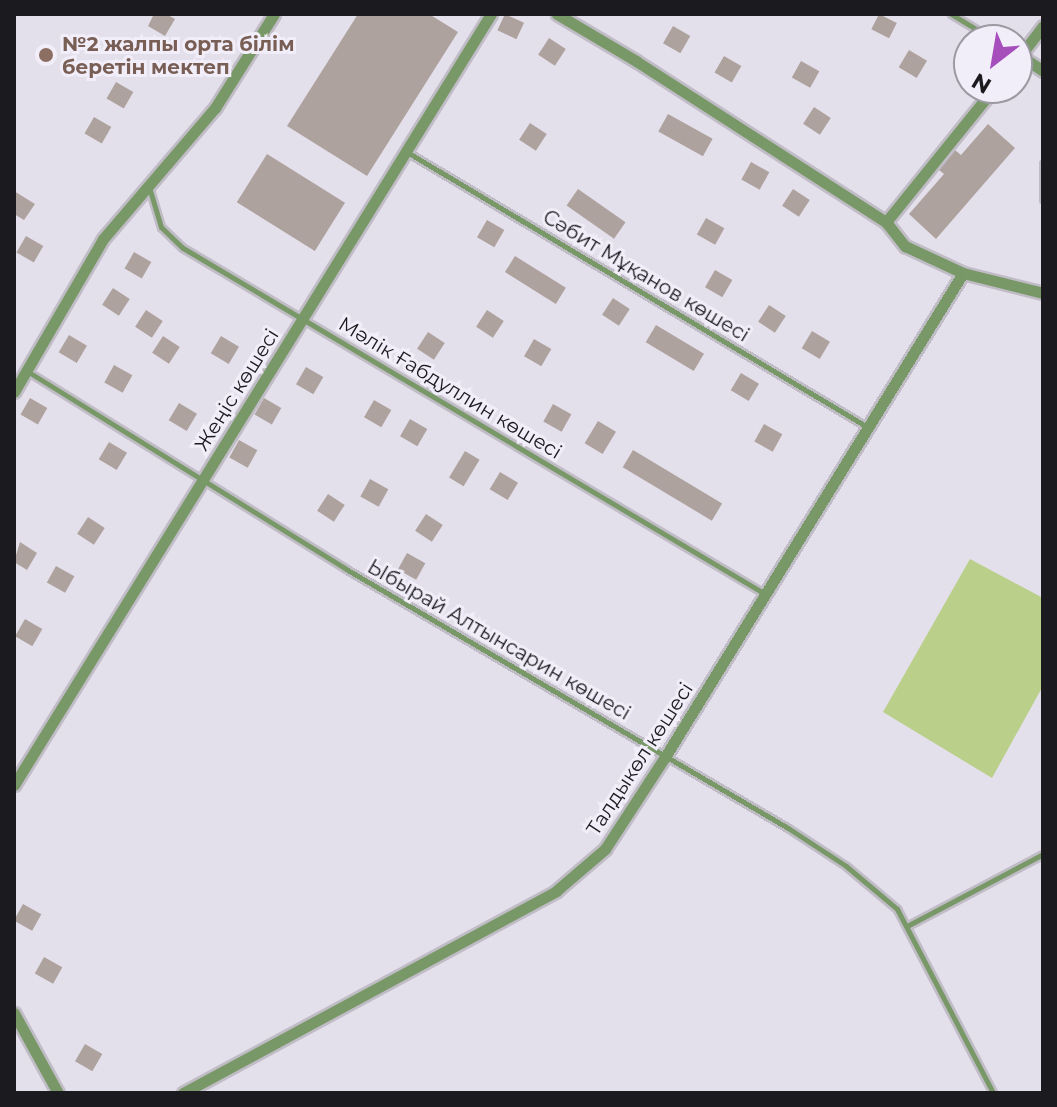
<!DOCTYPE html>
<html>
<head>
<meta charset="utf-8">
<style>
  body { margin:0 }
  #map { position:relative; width:1057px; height:1107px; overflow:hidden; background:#e4e0eb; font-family:Montserrat,sans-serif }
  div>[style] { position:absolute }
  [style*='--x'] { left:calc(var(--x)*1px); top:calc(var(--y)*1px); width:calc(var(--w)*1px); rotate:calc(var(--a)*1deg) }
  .green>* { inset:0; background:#b9cf8a }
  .building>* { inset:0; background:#aea29f; transform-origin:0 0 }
  .roads { filter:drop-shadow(2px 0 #c0bcc6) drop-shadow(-2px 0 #c0bcc6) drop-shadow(0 2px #c0bcc6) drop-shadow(0 -2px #c0bcc6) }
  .service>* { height:5px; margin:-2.5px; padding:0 2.5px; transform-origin:2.5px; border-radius:2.5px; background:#799867 }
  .minor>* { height:11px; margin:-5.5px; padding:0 5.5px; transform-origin:5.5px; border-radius:5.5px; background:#799867 }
  .dots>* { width:22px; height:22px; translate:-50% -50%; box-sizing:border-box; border:4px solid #f1eef9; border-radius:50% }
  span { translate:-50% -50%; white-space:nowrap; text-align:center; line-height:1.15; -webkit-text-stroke:6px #f1eef9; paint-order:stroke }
  .education-label { font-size:20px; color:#785e54; font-weight:700 }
  .left { translate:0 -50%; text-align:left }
  .street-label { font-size:20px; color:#1b1a1e }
  .frame { position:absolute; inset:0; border:16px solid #1b1a1e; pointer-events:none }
  .north { position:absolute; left:953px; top:24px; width:80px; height:80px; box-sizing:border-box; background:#f1eef9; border:2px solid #9b99a1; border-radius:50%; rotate:211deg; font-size:22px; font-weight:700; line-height:32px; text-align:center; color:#1b1a1e }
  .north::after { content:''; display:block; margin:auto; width:28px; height:36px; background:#a64fbc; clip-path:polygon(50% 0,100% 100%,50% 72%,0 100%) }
</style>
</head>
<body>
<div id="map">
  <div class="green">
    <i style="clip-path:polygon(970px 559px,1043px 598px,1043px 686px,992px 778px,883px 712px)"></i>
  </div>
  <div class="building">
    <i style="clip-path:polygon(154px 14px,166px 14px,175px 19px,165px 36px,148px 26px)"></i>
    <i style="clip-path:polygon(358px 14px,429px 14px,458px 32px,367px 176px,287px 126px)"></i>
    <i style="left:505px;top:14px;width:21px;height:18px;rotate:25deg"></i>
    <i style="left:879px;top:14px;width:20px;height:17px;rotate:27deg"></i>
    <i style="left:673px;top:26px;width:20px;height:20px;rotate:30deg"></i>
    <i style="left:549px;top:38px;width:20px;height:20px;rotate:33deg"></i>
    <i style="left:909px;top:50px;width:21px;height:20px;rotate:31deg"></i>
    <i style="left:724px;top:56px;width:20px;height:19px;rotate:30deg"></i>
    <i style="left:801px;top:61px;width:21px;height:19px;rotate:29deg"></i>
    <i style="left:116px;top:82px;width:20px;height:19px;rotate:30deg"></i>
    <i style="left:814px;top:107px;width:20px;height:20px;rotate:33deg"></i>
    <i style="left:668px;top:114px;width:51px;height:20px;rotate:29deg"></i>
    <i style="left:94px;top:117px;width:20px;height:19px;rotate:30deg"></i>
    <i style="left:530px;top:123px;width:20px;height:20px;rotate:33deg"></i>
    <i style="clip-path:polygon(988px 124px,1015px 148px,936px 239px,909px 214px,944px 174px,939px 170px,955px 150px,961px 155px)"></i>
    <i style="left:267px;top:154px;width:92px;height:57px;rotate:32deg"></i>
    <i style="left:751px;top:162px;width:21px;height:20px;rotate:29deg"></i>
    <i style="left:578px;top:189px;width:58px;height:20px;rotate:35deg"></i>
    <i style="left:793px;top:189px;width:20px;height:20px;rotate:33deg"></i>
    <i style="clip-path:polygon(14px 191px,35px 204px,24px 220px,14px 214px)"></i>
    <i style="left:706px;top:218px;width:21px;height:19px;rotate:29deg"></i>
    <i style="left:487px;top:220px;width:20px;height:20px;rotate:30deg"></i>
    <i style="left:26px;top:236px;width:20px;height:19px;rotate:30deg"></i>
    <i style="left:134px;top:252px;width:20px;height:19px;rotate:30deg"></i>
    <i style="left:515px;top:256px;width:60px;height:19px;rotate:32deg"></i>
    <i style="left:715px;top:270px;width:20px;height:20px;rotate:30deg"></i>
    <i style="left:113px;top:288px;width:20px;height:20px;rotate:33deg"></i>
    <i style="left:613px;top:298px;width:20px;height:20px;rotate:33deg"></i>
    <i style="left:769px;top:305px;width:20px;height:20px;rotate:33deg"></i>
    <i style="left:146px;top:310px;width:20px;height:20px;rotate:33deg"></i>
    <i style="left:487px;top:310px;width:20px;height:20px;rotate:33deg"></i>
    <i style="left:656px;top:325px;width:56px;height:20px;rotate:31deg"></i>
    <i style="left:812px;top:331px;width:21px;height:20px;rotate:31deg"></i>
    <i style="left:428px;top:332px;width:20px;height:20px;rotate:33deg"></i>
    <i style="left:69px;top:335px;width:21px;height:20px;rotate:31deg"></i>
    <i style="left:163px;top:336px;width:20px;height:20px;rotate:33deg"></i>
    <i style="left:221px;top:336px;width:21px;height:20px;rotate:31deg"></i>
    <i style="left:534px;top:339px;width:20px;height:20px;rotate:30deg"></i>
    <i style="left:114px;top:365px;width:21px;height:20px;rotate:29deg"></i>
    <i style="left:306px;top:367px;width:20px;height:20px;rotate:30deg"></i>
    <i style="left:741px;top:373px;width:21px;height:20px;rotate:31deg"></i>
    <i style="left:30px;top:398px;width:20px;height:19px;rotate:30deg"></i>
    <i style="left:264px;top:398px;width:20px;height:19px;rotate:30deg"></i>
    <i style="left:374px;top:400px;width:20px;height:20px;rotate:30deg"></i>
    <i style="left:179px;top:403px;width:21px;height:20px;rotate:31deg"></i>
    <i style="left:553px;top:404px;width:21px;height:20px;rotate:29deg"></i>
    <i style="left:410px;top:419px;width:20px;height:20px;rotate:30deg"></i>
    <i style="left:598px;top:421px;width:21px;height:26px;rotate:31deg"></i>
    <i style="left:764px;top:424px;width:21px;height:20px;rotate:29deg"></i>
    <i style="left:239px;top:440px;width:21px;height:20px;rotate:29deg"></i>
    <i style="left:109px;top:442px;width:21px;height:20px;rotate:31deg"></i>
    <i style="left:633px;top:450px;width:104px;height:20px;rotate:31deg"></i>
    <i style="left:465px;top:451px;width:17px;height:31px;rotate:31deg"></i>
    <i style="left:500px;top:472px;width:21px;height:20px;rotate:31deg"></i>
    <i style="left:370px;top:479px;width:21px;height:20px;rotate:29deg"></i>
    <i style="left:328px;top:494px;width:20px;height:20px;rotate:33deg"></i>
    <i style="left:426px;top:514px;width:20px;height:20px;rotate:33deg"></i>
    <i style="left:88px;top:517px;width:20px;height:20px;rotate:33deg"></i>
    <i style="clip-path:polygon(20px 542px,37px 553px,27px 570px,14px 562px)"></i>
    <i style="left:407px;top:553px;width:21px;height:19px;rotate:29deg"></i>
    <i style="left:56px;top:566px;width:21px;height:19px;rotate:29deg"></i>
    <i style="left:25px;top:619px;width:20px;height:20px;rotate:30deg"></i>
    <i style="left:23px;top:904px;width:21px;height:19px;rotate:29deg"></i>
    <i style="left:44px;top:957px;width:21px;height:19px;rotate:29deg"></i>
    <i style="left:85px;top:1044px;width:20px;height:20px;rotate:30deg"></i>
  </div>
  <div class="roads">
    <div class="service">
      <i style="--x:951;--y:14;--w:50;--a:31.2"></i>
      <i style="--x:407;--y:152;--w:538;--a:30.85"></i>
      <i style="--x:1043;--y:164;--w:35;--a:90"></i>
      <i style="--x:149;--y:187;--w:42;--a:73.3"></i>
      <i style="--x:161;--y:227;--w:30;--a:44"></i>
      <i style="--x:183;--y:248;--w:677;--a:30.73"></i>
      <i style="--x:27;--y:371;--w:375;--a:31.8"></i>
      <i style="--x:346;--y:569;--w:512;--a:30.37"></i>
      <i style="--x:788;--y:828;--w:69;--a:33.2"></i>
      <i style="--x:846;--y:866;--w:67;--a:40.1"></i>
      <i style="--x:897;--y:909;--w:208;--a:62.4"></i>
      <i style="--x:907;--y:926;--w:154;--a:-27.9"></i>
    </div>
    <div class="minor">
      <i style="--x:557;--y:14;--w:92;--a:30.7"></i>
      <i style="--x:636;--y:61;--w:297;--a:32.8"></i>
      <i style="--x:886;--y:222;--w:31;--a:52"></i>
      <i style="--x:905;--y:246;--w:64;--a:25"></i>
      <i style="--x:963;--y:273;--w:82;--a:14"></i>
      <i style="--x:1021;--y:56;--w:27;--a:34"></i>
      <i style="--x:1017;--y:60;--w:43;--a:-52.6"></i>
      <i style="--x:886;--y:222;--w:172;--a:-51.1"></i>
      <i style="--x:14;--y:392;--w:177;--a:-59.8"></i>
      <i style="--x:103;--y:239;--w:172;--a:-49.5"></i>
      <i style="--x:215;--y:108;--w:111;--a:-57.9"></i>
      <i style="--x:14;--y:785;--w:907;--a:-58.26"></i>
      <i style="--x:14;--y:1013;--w:91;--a:61.2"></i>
      <i style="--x:183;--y:1093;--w:424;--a:-28.4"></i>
      <i style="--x:556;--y:891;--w:65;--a:-40.6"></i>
      <i style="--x:605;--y:849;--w:110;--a:-56.9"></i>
      <i style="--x:665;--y:757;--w:568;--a:-58.38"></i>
    </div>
  </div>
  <div class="dots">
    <i style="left:46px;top:55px;background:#8d6e63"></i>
  </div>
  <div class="education-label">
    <span class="left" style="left:62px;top:56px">№2 жалпы орта білім<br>беретін мектеп</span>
  </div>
  <div class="street-label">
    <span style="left:646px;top:276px;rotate:31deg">Сәбит Мұқанов көшесі</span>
    <span style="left:450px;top:388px;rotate:31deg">Мәлік Ғабдуллин көшесі</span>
    <span style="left:237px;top:390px;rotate:-58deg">Жеңіс көшесі</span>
    <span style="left:499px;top:640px;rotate:30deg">Ыбырай Алтынсарин көшесі</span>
    <span style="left:640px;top:759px;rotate:-57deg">Талдыкөл көшесі</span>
  </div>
  <div class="frame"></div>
  <div class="north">N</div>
</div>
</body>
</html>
